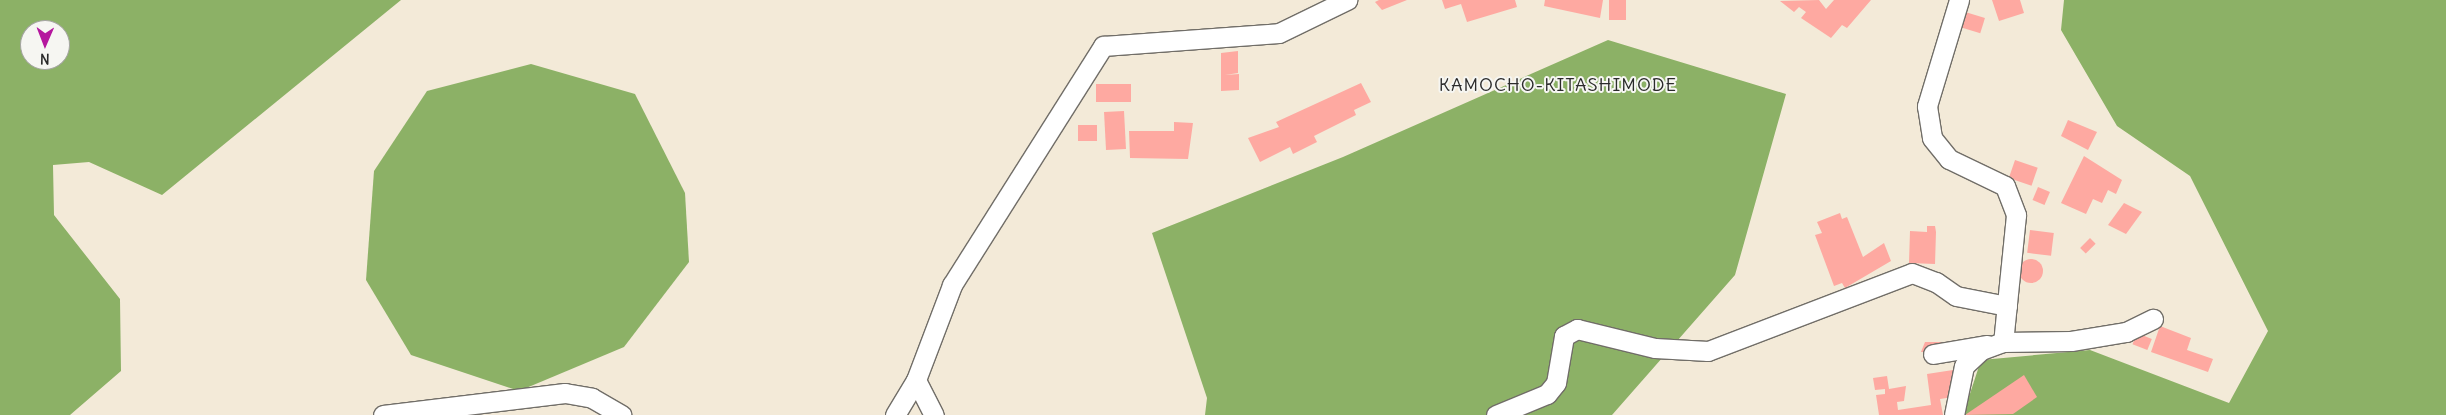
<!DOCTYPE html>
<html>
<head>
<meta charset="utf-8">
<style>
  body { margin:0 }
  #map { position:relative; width:2446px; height:415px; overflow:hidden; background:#f3ead8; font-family:Delius,sans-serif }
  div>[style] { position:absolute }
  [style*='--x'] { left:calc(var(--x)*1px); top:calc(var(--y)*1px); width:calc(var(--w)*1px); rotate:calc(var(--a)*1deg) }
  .forest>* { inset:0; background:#8cb166 }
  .building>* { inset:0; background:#fea9a1; transform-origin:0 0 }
  .round { border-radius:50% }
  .roads { filter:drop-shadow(1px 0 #716e68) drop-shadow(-1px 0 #716e68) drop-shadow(0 1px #716e68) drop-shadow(0 -1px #716e68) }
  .minor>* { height:19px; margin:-9.5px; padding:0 9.5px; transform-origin:9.5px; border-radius:9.5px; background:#fff }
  span { translate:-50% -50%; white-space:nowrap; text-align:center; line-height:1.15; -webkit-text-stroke:4px #f6f6f2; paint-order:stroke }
  .quarter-label { font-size:18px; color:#2b2b2b; letter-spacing:1px }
  .north { position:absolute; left:20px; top:20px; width:50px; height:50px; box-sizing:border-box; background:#f6f6f2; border:1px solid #a5a5a2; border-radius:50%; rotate:181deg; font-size:14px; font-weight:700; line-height:20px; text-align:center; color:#2b2b2b }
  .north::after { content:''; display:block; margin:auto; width:18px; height:22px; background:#b5179e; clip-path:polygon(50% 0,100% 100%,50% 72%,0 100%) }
</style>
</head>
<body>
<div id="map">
  <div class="forest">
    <i style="clip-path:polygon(evenodd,0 0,401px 0,162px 195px,89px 162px,53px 165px,54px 215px,120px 299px,121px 371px,70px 415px,0 415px,0 0,30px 30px,60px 30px,60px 60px,30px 60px,30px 30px)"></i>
    <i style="clip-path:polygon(2064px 0,2446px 0,2446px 415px,1963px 415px,1981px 360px,2090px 350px,2229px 403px,2268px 331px,2190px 176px,2117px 126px,2061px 30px)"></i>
    <i style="clip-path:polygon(1608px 40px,1786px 94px,1735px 275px,1612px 415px,1205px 415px,1207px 398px,1152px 233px,1343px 157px)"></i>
    <i style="clip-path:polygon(531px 64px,635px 94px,685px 193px,689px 262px,624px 347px,519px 391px,411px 355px,366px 280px,374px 171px,427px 91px)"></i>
  </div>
  <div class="building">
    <i style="clip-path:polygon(1379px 0,1407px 0,1382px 10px,1375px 2px)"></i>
    <i style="clip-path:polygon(1442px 0,1515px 0,1517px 7px,1467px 22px,1461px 4px,1445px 9px)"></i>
    <i style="clip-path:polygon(1545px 0,1603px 0,1600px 18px,1544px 6px)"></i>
    <i style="left:1609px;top:0;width:17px;height:20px"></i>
    <i style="clip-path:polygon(1819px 0,1826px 9px,1834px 0,1871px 0,1847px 28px,1842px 25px,1831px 38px,1801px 18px,1806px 12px,1799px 7px,1794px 12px,1780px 1px)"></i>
    <i style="clip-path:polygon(1992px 0,2020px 0,2024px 13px,1999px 21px)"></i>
    <i style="left:1962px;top:11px;width:24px;height:16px;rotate:17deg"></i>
    <i style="clip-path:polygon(1238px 51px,1238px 73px,1225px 75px,1239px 74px,1239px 90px,1221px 91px,1221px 53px)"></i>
    <i style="clip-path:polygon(1361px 83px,1371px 102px,1354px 110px,1356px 115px,1314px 136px,1317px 142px,1293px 154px,1290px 147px,1260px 162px,1248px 138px,1279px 127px,1276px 122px)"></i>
    <i style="left:1131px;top:84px;width:18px;height:35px;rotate:90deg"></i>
    <i style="left:1124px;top:111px;width:38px;height:20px;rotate:87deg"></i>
    <i style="clip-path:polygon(2068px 120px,2097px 132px,2088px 150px,2061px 136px)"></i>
    <i style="clip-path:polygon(1174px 122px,1193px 123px,1188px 159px,1130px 158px,1129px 131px,1174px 131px)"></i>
    <i style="left:1097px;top:125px;width:16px;height:19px;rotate:90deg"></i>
    <i style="clip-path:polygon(2084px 156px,2122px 180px,2116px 194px,2108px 190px,2102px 203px,2093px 199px,2086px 214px,2061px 203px)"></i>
    <i style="left:2015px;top:160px;width:24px;height:19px;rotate:19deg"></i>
    <i style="left:2038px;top:187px;width:13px;height:14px;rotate:23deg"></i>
    <i style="clip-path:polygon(2124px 203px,2142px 212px,2126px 234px,2108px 225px)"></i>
    <i style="clip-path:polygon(1840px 213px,1842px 219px,1847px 217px,1863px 257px,1884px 243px,1891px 261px,1845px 288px,1842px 283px,1834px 286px,1815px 235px,1822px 233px,1817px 222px)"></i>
    <i style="clip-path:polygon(1927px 226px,1935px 226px,1936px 232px,1935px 264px,1909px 263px,1910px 231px,1927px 232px)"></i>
    <i style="left:2030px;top:230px;width:24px;height:23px;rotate:7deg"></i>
    <i style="left:2090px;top:238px;width:8px;height:14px;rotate:45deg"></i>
    <i class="round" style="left:2019px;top:259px;width:24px;height:24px"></i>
    <i style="clip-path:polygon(2160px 326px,2191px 338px,2187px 350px,2213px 359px,2208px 372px,2151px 352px)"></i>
    <i style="left:2137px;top:333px;width:16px;height:12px;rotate:22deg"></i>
    <i style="clip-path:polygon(1925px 342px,1942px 342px,1942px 352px,1921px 352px)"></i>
    <i style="clip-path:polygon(1953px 370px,1953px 397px,1940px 399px,1943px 415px,1879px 415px,1876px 395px,1885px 394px,1885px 389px,1875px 390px,1873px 378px,1887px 376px,1889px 389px,1906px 386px,1904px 401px,1897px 402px,1898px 410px,1931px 405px,1927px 374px)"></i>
    <i style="clip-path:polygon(2024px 375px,2037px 397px,2013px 414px,1965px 415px)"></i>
  </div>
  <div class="roads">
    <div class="minor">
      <i style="--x:1959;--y:0;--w:111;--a:106.8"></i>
      <i style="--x:1927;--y:106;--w:32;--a:81"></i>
      <i style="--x:1932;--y:138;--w:27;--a:51"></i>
      <i style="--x:1949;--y:159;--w:62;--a:25.7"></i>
      <i style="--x:2005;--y:186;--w:31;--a:69"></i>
      <i style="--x:2016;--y:215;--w:128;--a:95.8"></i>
      <i style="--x:2003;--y:342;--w:68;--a:-0.8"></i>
      <i style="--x:2071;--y:341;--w:56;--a:-9.3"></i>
      <i style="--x:2126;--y:332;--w:30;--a:-26"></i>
      <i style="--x:1933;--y:354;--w:55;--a:-9.5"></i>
      <i style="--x:916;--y:380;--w:39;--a:63"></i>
      <i style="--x:383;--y:415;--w:183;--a:-6.9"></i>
      <i style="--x:565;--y:393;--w:27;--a:10"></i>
      <i style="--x:592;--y:398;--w:34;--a:30"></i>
      <i style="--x:895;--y:415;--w:41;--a:-59"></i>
      <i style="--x:916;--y:380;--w:102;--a:-69.2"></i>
      <i style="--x:952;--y:285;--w:283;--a:-57.7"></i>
      <i style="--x:1103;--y:46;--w:176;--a:-4.2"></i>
      <i style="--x:1279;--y:33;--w:76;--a:-25.9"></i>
      <i style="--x:1496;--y:415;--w:55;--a:-22.4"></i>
      <i style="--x:1547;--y:394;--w:14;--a:-51"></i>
      <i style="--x:1556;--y:383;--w:48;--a:-80.3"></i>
      <i style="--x:1564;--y:336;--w:15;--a:-28"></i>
      <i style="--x:1577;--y:329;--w:80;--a:13.7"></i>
      <i style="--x:1655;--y:348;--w:53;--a:3.2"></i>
      <i style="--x:1708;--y:351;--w:218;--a:-20.9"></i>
      <i style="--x:1912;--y:273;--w:26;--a:21"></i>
      <i style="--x:1936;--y:282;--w:24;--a:35"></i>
      <i style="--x:1956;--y:296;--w:52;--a:11.1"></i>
      <i style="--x:1954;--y:415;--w:50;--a:-78.5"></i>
      <i style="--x:1964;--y:366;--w:23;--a:-43"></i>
      <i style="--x:1981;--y:350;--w:23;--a:-20"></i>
    </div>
  </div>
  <div class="quarter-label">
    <span style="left:1558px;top:85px">KAMOCHO-KITASHIMODE</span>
  </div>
  <div class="north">N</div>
</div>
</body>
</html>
